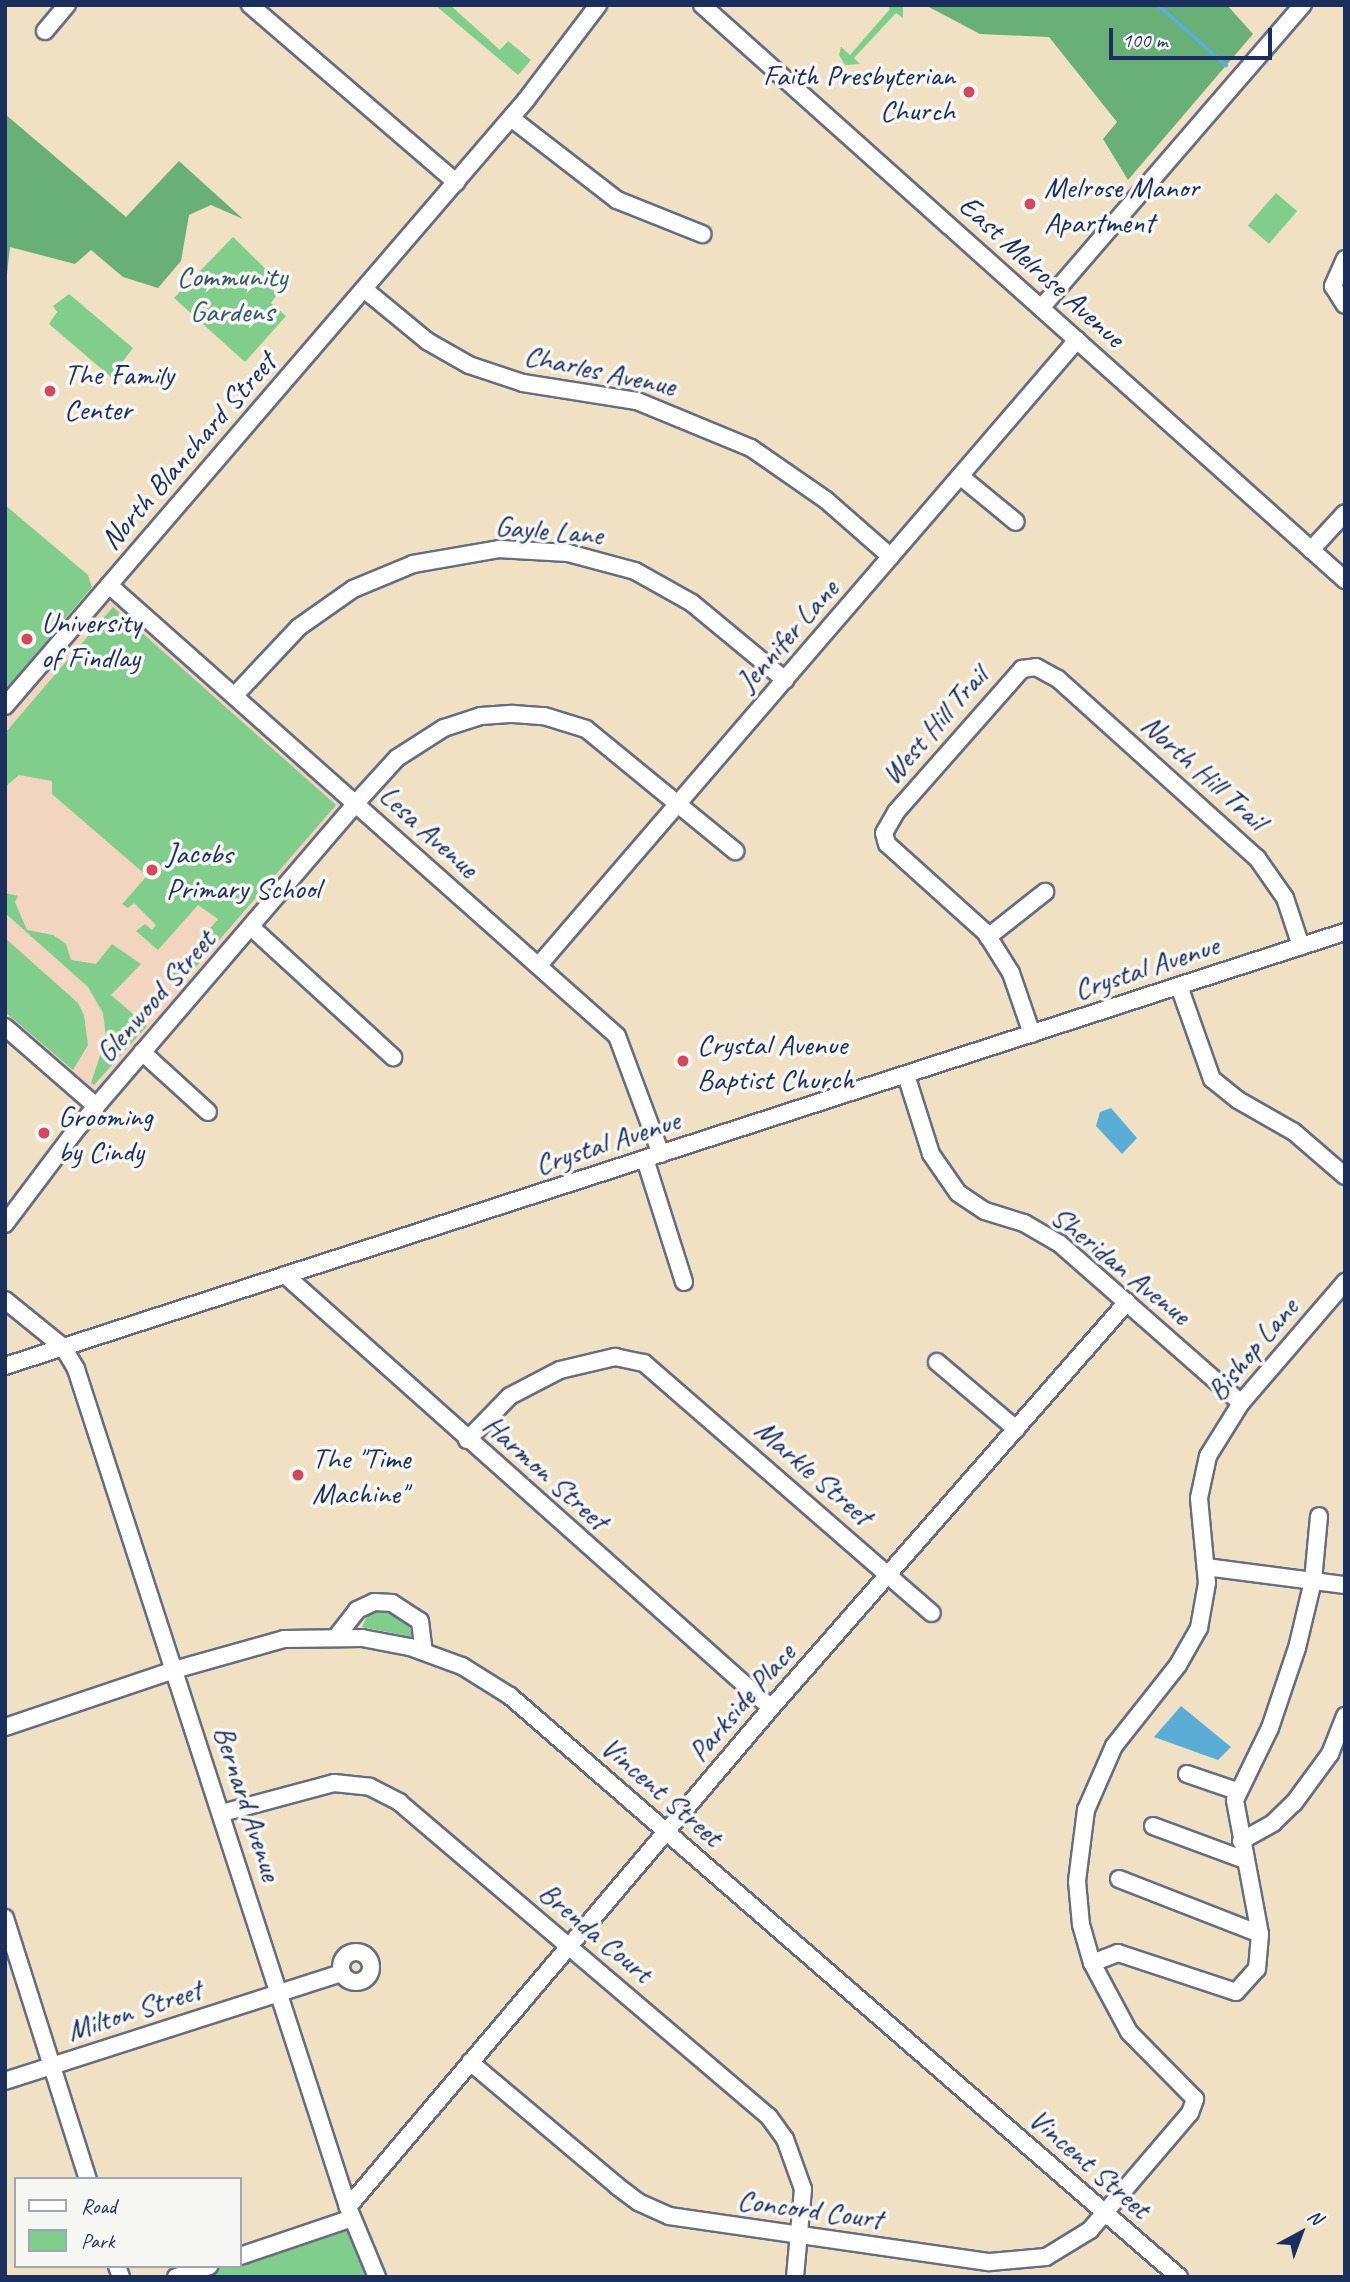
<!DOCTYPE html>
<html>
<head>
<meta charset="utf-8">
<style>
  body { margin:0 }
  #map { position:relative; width:1350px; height:2282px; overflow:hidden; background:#f0e1c4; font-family:Caveat,sans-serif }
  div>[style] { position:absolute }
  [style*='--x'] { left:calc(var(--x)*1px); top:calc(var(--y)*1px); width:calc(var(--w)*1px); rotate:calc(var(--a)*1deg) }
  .built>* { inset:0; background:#f2d5be }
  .green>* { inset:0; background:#81cd8b; transform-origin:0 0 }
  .forest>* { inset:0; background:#68b077 }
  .water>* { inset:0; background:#5aadd5 }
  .stream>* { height:3.5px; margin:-1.75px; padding:0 1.75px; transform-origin:1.75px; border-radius:1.75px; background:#5aadd5 }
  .roads { filter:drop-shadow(2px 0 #666d82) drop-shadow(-2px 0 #666d82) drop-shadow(0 2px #666d82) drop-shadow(0 -2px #666d82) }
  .minor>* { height:16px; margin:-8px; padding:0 8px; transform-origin:8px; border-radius:8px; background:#fff }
  .minor>.ring { margin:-8px; padding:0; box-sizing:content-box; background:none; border:16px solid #fff; border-radius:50% }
  .dots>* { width:19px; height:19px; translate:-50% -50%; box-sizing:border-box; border:4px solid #f6f6f2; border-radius:50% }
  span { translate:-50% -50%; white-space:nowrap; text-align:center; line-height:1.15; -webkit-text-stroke:7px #f6f6f2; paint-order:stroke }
  .poi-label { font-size:30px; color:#1b2f5e }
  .right { translate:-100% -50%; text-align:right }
  .left { translate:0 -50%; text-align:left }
  .street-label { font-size:30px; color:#1b2f5e }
  .park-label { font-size:30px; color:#345669 }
  .frame { position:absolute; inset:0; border:7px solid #1b2f5e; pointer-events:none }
  .legend { position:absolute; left:14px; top:2177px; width:228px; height:91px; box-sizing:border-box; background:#f6f6f2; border:2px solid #9ea6b7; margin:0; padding:9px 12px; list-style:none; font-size:21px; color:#1b2f5e }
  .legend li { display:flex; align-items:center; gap:14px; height:35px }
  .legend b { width:35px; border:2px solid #9ea6b7 }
  .north { position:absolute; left:1266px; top:2198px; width:70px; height:70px; -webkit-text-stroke:5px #f6f6f2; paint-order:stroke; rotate:41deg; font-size:19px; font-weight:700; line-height:28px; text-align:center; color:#1b2f5e }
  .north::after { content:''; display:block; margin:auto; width:24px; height:32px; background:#1b2f5e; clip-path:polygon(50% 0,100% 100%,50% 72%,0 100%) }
  .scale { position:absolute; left:1109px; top:28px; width:163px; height:32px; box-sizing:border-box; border:4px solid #1b2f5e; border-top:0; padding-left:9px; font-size:21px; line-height:24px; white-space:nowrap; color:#1b2f5e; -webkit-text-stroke:5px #f6f6f2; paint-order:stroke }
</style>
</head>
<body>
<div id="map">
  <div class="built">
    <i style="clip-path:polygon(109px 585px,356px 803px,96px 1106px,5px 1027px,5px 706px)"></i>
  </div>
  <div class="green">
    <i style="clip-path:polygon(435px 5px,450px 5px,500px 50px,508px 41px,531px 60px,518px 75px)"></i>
    <i style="clip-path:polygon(887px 5px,903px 5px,903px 18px,896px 13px,854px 58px,860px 64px,845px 65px,839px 55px,841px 47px,850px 55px,890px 9px)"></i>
    <i style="left:1276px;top:193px;width:28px;height:43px;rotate:41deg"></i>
    <i style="clip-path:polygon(233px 237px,283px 286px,271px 303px,286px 316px,245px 362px,174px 298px)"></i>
    <i style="clip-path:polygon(69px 294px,133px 348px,111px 377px,49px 324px,57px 312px,53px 306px)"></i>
    <i style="clip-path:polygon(5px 505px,88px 575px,92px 587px,5px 690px)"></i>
    <i style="clip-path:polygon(113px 607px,336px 805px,176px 990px,168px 978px,218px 919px,198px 905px,158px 950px,136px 931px,145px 924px,152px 930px,156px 925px,134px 903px,128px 908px,122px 904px,147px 876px,52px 794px,52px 781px,19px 775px,5px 787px,5px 733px)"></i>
    <i style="clip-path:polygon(5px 893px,18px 896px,15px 902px,27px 930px,53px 935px,66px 944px,71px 960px,96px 964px,112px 944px,141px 964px,111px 995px,147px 1026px,94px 1085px,91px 1083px,106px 1037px,103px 1013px,88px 987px,5px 913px)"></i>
    <i style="clip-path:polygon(5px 938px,78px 1003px,84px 1015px,88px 1045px,73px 1070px,5px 1012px)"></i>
    <i style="clip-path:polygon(382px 1609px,407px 1621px,413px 1637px,362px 1627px,367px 1616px)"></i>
    <i style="clip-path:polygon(352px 2218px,377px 2277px,174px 2277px,206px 2266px,240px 2266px,240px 2255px)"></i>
  </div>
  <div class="forest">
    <i style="clip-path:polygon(925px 5px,1227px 5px,1253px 34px,1128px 180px,1103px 139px,1117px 122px,1049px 37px,980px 34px)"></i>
    <i style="clip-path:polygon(5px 114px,126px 217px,179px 161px,243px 219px,211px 205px,189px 215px,181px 261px,158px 288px,123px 277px,91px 250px,75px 264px,10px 247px,5px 292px)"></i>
  </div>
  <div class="water">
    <i style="clip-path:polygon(1111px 1108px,1137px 1138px,1122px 1154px,1096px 1126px,1100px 1112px)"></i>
    <i style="clip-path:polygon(1181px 1706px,1231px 1747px,1218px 1760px,1154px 1737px)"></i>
  </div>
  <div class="stream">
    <i style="--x:1158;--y:5;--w:91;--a:41.4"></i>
  </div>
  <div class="roads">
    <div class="minor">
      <i style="--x:250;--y:5;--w:272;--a:40.7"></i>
      <i style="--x:702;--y:5;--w:863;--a:41.8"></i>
      <i style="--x:45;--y:31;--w:34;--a:-50"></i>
      <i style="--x:511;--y:118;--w:134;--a:37.7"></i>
      <i style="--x:617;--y:200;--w:92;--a:21.8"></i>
      <i style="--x:1345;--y:259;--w:30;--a:114"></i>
      <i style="--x:1333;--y:286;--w:22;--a:58"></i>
      <i style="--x:364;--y:289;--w:82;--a:39.5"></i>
      <i style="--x:427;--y:341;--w:48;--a:29.7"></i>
      <i style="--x:469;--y:365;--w:57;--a:18.4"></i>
      <i style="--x:523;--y:383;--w:115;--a:9"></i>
      <i style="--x:637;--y:401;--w:123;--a:22.4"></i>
      <i style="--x:751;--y:448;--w:91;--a:34.7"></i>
      <i style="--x:826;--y:500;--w:86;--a:41.2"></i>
      <i style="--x:1041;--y:308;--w:401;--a:-49.2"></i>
      <i style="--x:960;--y:476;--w:72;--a:39.4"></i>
      <i style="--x:1311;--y:550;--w:50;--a:-47.4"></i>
      <i style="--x:109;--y:585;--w:679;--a:41.6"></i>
      <i style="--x:617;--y:1036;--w:126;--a:69.6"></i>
      <i style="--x:235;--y:695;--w:93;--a:-46.7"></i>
      <i style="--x:299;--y:627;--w:66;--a:-35.1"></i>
      <i style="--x:353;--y:589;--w:65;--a:-22.6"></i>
      <i style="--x:413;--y:564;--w:87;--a:-9.9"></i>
      <i style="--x:499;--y:549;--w:69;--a:3.3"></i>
      <i style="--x:568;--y:553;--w:69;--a:15"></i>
      <i style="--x:635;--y:571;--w:65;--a:29.3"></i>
      <i style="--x:692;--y:603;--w:121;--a:39.6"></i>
      <i style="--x:5;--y:706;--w:799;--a:-49.31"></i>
      <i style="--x:526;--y:100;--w:119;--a:-52.8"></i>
      <i style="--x:251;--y:927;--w:193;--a:42.5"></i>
      <i style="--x:988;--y:937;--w:73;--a:-38.3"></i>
      <i style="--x:539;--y:965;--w:825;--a:-49.28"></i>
      <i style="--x:1179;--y:986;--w:99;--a:70.5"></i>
      <i style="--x:1212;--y:1079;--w:33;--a:39"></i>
      <i style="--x:1238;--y:1100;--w:64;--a:29.7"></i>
      <i style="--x:1294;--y:1132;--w:67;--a:40.8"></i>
      <i style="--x:5;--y:1027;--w:121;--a:41"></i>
      <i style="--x:1032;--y:1034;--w:65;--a:-109"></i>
      <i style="--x:1011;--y:973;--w:47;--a:-122"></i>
      <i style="--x:986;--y:933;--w:133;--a:-138"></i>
      <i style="--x:887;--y:844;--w:11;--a:-105"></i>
      <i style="--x:884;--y:833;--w:24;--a:-60"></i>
      <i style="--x:896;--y:812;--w:191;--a:-48.6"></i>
      <i style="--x:1022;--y:669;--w:14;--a:-8"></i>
      <i style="--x:1036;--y:667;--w:25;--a:29"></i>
      <i style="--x:1058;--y:679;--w:268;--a:42"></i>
      <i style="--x:1257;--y:858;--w:49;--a:55"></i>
      <i style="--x:1285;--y:898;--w:51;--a:71.6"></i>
      <i style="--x:142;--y:1052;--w:89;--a:42.3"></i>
      <i style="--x:906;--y:1075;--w:83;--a:72.4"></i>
      <i style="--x:931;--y:1154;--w:47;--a:55.3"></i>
      <i style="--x:958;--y:1193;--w:32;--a:34"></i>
      <i style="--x:985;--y:1211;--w:41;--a:17.1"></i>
      <i style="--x:1024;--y:1223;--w:42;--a:30.3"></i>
      <i style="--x:1060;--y:1244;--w:241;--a:41.3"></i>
      <i style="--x:645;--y:1159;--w:129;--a:72.4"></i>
      <i style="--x:5;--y:1224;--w:116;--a:-53"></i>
      <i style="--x:75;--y:1131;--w:432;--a:-49.4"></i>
      <i style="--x:356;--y:803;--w:61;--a:-47.7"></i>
      <i style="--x:397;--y:758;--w:56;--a:-32.6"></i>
      <i style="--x:444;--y:728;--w:39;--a:-18"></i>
      <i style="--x:481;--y:716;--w:32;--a:-4"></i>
      <i style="--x:513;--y:714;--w:31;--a:4"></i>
      <i style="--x:544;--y:716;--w:44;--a:17.2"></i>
      <i style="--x:586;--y:729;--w:193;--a:39.3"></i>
      <i style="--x:285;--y:1275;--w:651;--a:41.7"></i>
      <i style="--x:5;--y:1300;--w:75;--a:39"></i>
      <i style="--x:63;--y:1347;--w:26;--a:59"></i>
      <i style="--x:76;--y:1369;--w:881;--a:72.02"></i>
      <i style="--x:348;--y:2207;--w:76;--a:67.5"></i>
      <i style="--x:937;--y:1362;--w:104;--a:40.3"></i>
      <i style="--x:5;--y:1366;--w:1409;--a:-17.95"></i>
      <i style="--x:467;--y:1440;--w:62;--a:-45.7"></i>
      <i style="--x:510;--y:1396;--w:56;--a:-27.5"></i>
      <i style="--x:560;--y:1370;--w:57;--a:-13.3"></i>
      <i style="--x:615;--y:1357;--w:30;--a:12"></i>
      <i style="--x:644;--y:1363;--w:381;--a:41"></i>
      <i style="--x:1206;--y:1567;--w:140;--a:7.4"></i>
      <i style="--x:337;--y:1636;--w:33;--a:-52"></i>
      <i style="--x:357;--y:1610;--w:19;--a:-25"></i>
      <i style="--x:374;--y:1602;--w:18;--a:3"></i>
      <i style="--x:392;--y:1603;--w:33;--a:33"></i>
      <i style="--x:420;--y:1621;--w:31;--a:83"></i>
      <i style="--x:5;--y:1727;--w:178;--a:-18.6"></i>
      <i style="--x:174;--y:1670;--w:114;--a:-15.7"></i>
      <i style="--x:284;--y:1639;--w:78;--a:-0.7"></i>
      <i style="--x:362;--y:1638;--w:49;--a:10.6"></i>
      <i style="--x:410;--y:1647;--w:55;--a:20.1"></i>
      <i style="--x:462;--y:1666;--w:57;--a:32"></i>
      <i style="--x:510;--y:1696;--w:886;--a:40.97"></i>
      <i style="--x:1187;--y:1774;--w:53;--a:18.8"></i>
      <i style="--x:222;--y:1813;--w:116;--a:-15"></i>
      <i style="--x:334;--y:1783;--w:36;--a:6"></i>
      <i style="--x:370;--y:1787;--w:33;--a:27"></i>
      <i style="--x:399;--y:1802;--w:486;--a:40.4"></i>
      <i style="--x:769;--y:2117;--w:27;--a:54"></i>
      <i style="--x:785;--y:2139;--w:53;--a:70.2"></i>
      <i style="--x:803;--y:2189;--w:88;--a:95.2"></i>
      <i style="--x:1153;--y:1826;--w:98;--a:20.3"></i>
      <i style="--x:1241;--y:1841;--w:37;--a:-29"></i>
      <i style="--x:1273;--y:1823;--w:29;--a:-44"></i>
      <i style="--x:1294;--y:1803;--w:61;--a:-53.7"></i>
      <i style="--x:1330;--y:1754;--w:41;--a:-68.5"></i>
      <i style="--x:1119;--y:1879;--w:151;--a:21.3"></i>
      <i style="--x:5;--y:1918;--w:274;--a:72.4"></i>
      <i class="ring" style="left:341px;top:1952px;width:14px;height:14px"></i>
      <i style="--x:1092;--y:1963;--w:28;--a:-21"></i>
      <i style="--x:1118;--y:1953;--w:124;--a:18.3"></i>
      <i style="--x:1236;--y:1992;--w:31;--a:-48"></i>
      <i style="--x:1257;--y:1969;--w:35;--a:-85"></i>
      <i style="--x:1260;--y:1934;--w:136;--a:-100.6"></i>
      <i style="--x:1235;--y:1800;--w:80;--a:-64.1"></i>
      <i style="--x:1270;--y:1728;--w:84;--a:-71.4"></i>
      <i style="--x:1297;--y:1648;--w:69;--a:-76.6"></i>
      <i style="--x:1313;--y:1581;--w:65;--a:-84.7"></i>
      <i style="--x:470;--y:2062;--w:192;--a:40.1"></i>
      <i style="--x:617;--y:2186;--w:26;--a:37"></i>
      <i style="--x:638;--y:2202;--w:34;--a:24"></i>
      <i style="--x:669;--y:2216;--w:324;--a:8.2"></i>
      <i style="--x:990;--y:2262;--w:56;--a:-5.1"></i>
      <i style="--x:1046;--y:2257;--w:52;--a:-31.5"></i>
      <i style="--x:1090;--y:2230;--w:154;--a:-49.5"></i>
      <i style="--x:1190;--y:2113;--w:15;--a:-70"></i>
      <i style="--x:1195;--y:2099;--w:94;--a:-134.6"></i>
      <i style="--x:1129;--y:2032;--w:78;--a:-118.2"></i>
      <i style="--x:1092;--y:1963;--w:40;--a:-106"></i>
      <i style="--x:1081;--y:1925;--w:44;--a:-95.2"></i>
      <i style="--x:1077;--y:1881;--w:72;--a:-82.8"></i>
      <i style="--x:1086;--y:1810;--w:70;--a:-66.4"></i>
      <i style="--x:1114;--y:1746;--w:103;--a:-51.7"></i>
      <i style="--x:1178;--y:1665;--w:43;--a:-60.4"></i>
      <i style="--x:1199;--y:1628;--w:46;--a:-79.9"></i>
      <i style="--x:1207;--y:1583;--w:85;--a:-95.4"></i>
      <i style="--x:1199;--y:1498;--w:43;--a:-77.9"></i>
      <i style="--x:1208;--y:1456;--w:62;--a:-58.1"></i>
      <i style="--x:1241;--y:1403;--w:160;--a:-49.3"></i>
      <i style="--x:5;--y:2081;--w:354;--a:-17.8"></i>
      <i style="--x:348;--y:2207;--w:654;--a:-49.71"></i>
      <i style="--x:771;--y:1708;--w:540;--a:-48.75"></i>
      <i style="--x:240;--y:2256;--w:118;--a:-18.7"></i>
      <i style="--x:117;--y:2266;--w:12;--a:70"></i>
      <i style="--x:176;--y:2277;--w:35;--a:-18"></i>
    </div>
  </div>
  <div class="dots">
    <i style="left:969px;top:92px;background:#d1495b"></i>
    <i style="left:1030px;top:204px;background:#d1495b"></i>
    <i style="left:50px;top:391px;background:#d1495b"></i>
    <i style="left:27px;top:639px;background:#d1495b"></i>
    <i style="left:152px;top:870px;background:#d1495b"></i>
    <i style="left:683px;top:1061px;background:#d1495b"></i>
    <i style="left:44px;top:1133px;background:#d1495b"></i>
    <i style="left:298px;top:1475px;background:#d1495b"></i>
  </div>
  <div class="poi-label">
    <span class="right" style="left:955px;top:92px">Faith Presbyterian<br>Church</span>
    <span class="left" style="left:1044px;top:204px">Melrose Manor<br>Apartment</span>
    <span class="left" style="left:64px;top:391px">The Family<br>Center</span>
    <span class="left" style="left:41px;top:639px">University<br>of Findlay</span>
    <span class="left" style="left:166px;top:870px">Jacobs<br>Primary School</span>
    <span class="left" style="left:697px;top:1061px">Crystal Avenue<br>Baptist Church</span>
    <span class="left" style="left:58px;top:1133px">Grooming<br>by Cindy</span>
    <span class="left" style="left:312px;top:1475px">The "Time<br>Machine"</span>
  </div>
  <div class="street-label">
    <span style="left:1042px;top:271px;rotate:42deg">East Melrose Avenue</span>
    <span style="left:600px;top:370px;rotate:12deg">Charles Avenue</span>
    <span style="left:188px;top:451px;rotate:-49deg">North Blanchard Street</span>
    <span style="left:549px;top:530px;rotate:5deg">Gayle Lane</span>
    <span style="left:787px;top:635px;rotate:-49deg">Jennifer Lane</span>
    <span style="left:934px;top:725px;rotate:-49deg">West Hill Trail</span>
    <span style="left:1204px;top:772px;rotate:42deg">North Hill Trail</span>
    <span style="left:429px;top:831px;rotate:42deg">Lesa Avenue</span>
    <span style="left:1146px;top:967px;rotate:-18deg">Crystal Avenue</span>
    <span style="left:155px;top:996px;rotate:-49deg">Glenwood Street</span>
    <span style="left:607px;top:1142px;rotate:-18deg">Crystal Avenue</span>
    <span style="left:1121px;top:1265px;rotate:39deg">Sheridan Avenue</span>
    <span style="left:1252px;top:1349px;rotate:-50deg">Bishop Lane</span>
    <span style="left:546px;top:1472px;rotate:42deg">Harmon Street</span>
    <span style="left:814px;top:1472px;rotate:41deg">Markle Street</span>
    <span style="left:741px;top:1702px;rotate:-49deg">Parkside Place</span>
    <span style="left:662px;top:1791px;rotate:41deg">Vincent Street</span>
    <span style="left:248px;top:1803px;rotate:72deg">Bernard Avenue</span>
    <span style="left:596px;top:1932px;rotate:40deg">Brenda Court</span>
    <span style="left:134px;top:2010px;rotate:-18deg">Milton Street</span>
    <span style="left:1090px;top:2163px;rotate:41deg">Vincent Street</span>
    <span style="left:810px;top:2209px;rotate:8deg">Concord Court</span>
  </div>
  <div class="park-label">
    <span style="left:232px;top:293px">Community<br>Gardens</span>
  </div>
  <div class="frame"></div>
  <ul class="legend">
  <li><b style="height:9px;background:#fff"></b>Road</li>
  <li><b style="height:19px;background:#81cd8b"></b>Park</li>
  </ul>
  <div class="north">N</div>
  <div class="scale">100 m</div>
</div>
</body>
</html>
